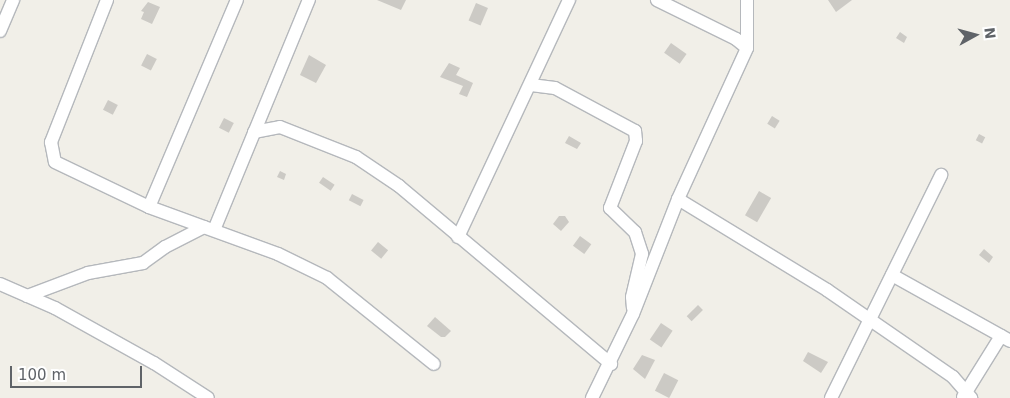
<!DOCTYPE html>
<html>
<head>
<meta charset="utf-8">
<style>
  body { margin:0 }
  #map { position:relative; width:1010px; height:398px; overflow:hidden; background:#f1efe8; font-family:"DejaVu Sans",sans-serif }
  div>[style] { position:absolute }
  [style*='--x'] { left:calc(var(--x)*1px); top:calc(var(--y)*1px); width:calc(var(--w)*1px); rotate:calc(var(--a)*1deg) }
  .building>* { inset:0; background:#cccac5; transform-origin:0 0 }
  .roads { filter:drop-shadow(1px 0 #b5b8bc) drop-shadow(-1px 0 #b5b8bc) drop-shadow(0 1px #b5b8bc) drop-shadow(0 -1px #b5b8bc) }
  .minor>* { height:12px; margin:-6px; padding:0 6px; transform-origin:6px; border-radius:6px; background:#fff }
  span { translate:-50% -50%; white-space:nowrap; text-align:center; line-height:1.15; -webkit-text-stroke:5px #fff; paint-order:stroke }
  .north { position:absolute; left:950px; top:10px; width:50px; height:50px; -webkit-text-stroke:4px #fff; paint-order:stroke; rotate:83deg; font-size:14px; font-weight:700; line-height:20px; text-align:center; color:#5f6368 }
  .north::after { content:''; display:block; margin:auto; width:18px; height:22px; background:#5f6368; clip-path:polygon(50% 0,100% 100%,50% 72%,0 100%) }
  .scale { position:absolute; left:10px; top:366px; width:132px; height:22px; box-sizing:border-box; border:2px solid #5f6368; border-top:0; padding-left:6px; font-size:15px; line-height:18px; white-space:nowrap; color:#5f6368; -webkit-text-stroke:4px #fff; paint-order:stroke }
</style>
</head>
<body>
<div id="map">
  <div class="building">
    <i style="clip-path:polygon(377px 0,406px 0,401px 10px)"></i>
    <i style="clip-path:polygon(828px 0,852px 0,836px 12px)"></i>
    <i style="clip-path:polygon(148px 2px,160px 7px,152px 24px,141px 19px,144px 12px,141px 11px)"></i>
    <i style="left:476px;top:3px;width:13px;height:19px;rotate:23deg"></i>
    <i style="clip-path:polygon(900px 32px,907px 37px,904px 43px,896px 38px)"></i>
    <i style="left:671px;top:43px;width:19px;height:12px;rotate:35deg"></i>
    <i style="left:147px;top:54px;width:11px;height:13px;rotate:27deg"></i>
    <i style="clip-path:polygon(309px 55px,326px 65px,316px 83px,300px 75px)"></i>
    <i style="clip-path:polygon(449px 63px,460px 68px,456px 75px,473px 83px,467px 97px,459px 94px,463px 86px,440px 77px)"></i>
    <i style="left:108px;top:100px;width:11px;height:11px;rotate:27deg"></i>
    <i style="left:772px;top:116px;width:9px;height:9px;rotate:32deg"></i>
    <i style="left:224px;top:118px;width:11px;height:11px;rotate:27deg"></i>
    <i style="left:979px;top:134px;width:7px;height:7px;rotate:27deg"></i>
    <i style="clip-path:polygon(569px 136px,581px 143px,577px 149px,565px 143px)"></i>
    <i style="clip-path:polygon(280px 171px,286px 174px,284px 180px,277px 177px)"></i>
    <i style="left:323px;top:177px;width:14px;height:7px;rotate:34deg"></i>
    <i style="left:759px;top:191px;width:14px;height:28px;rotate:30deg"></i>
    <i style="left:352px;top:194px;width:13px;height:7px;rotate:27deg"></i>
    <i style="clip-path:polygon(559px 216px,565px 216px,569px 222px,561px 231px,553px 224px)"></i>
    <i style="left:580px;top:236px;width:14px;height:12px;rotate:36deg"></i>
    <i style="left:378px;top:242px;width:13px;height:11px;rotate:39deg"></i>
    <i style="clip-path:polygon(984px 249px,993px 257px,989px 263px,979px 255px)"></i>
    <i style="left:698px;top:305px;width:7px;height:16px;rotate:45deg"></i>
    <i style="clip-path:polygon(435px 317px,451px 331px,445px 337px,441px 337px,427px 326px)"></i>
    <i style="left:661px;top:323px;width:14px;height:20px;rotate:34deg"></i>
    <i style="clip-path:polygon(808px 352px,828px 362px,821px 373px,803px 361px)"></i>
    <i style="clip-path:polygon(642px 355px,655px 360px,645px 379px,633px 369px)"></i>
    <i style="left:664px;top:373px;width:16px;height:20px;rotate:27deg"></i>
  </div>
  <div class="roads">
    <div class="minor">
      <i style="--x:107;--y:0;--w:153;--a:111.5"></i>
      <i style="--x:51;--y:142;--w:20;--a:79"></i>
      <i style="--x:55;--y:162;--w:104;--a:25.6"></i>
      <i style="--x:149;--y:207;--w:137;--a:20"></i>
      <i style="--x:278;--y:254;--w:55;--a:26.1"></i>
      <i style="--x:327;--y:278;--w:137;--a:38.8"></i>
      <i style="--x:657;--y:0;--w:88;--a:26.3"></i>
      <i style="--x:736;--y:39;--w:14;--a:39"></i>
      <i style="--x:0;--y:31;--w:34;--a:-67"></i>
      <i style="--x:531;--y:85;--w:24;--a:7"></i>
      <i style="--x:555;--y:88;--w:91;--a:28.3"></i>
      <i style="--x:635;--y:131;--w:10;--a:84"></i>
      <i style="--x:636;--y:141;--w:72;--a:111.2"></i>
      <i style="--x:610;--y:208;--w:35;--a:44"></i>
      <i style="--x:635;--y:232;--w:23;--a:72"></i>
      <i style="--x:642;--y:254;--w:44;--a:103.1"></i>
      <i style="--x:632;--y:297;--w:11;--a:85"></i>
      <i style="--x:254;--y:132;--w:26;--a:-11"></i>
      <i style="--x:280;--y:127;--w:82;--a:21.5"></i>
      <i style="--x:356;--y:157;--w:52;--a:34"></i>
      <i style="--x:399;--y:186;--w:277;--a:40"></i>
      <i style="--x:678;--y:199;--w:175;--a:31.4"></i>
      <i style="--x:827;--y:290;--w:153;--a:34.6"></i>
      <i style="--x:953;--y:377;--w:28;--a:49"></i>
      <i style="--x:149;--y:207;--w:225;--a:-67"></i>
      <i style="--x:214;--y:230;--w:249;--a:-67.6"></i>
      <i style="--x:458;--y:237;--w:262;--a:-64.9"></i>
      <i style="--x:892;--y:275;--w:135;--a:29.2"></i>
      <i style="--x:0;--y:284;--w:60;--a:23.6"></i>
      <i style="--x:55;--y:308;--w:113;--a:29.1"></i>
      <i style="--x:154;--y:363;--w:64;--a:32.9"></i>
      <i style="--x:27;--y:296;--w:65;--a:-20.7"></i>
      <i style="--x:88;--y:273;--w:56;--a:-10.3"></i>
      <i style="--x:143;--y:263;--w:27;--a:-36"></i>
      <i style="--x:165;--y:247;--w:44;--a:-27.1"></i>
      <i style="--x:963;--y:397;--w:72;--a:-58.1"></i>
      <i style="--x:592;--y:398;--w:93;--a:-64"></i>
      <i style="--x:633;--y:314;--w:123;--a:-68.6"></i>
      <i style="--x:678;--y:199;--w:166;--a:-65.4"></i>
      <i style="--x:747;--y:48;--w:48;--a:-90"></i>
      <i style="--x:831;--y:398;--w:249;--a:-63.7"></i>
    </div>
  </div>
  <div class="north">N</div>
  <div class="scale">100 m</div>
</div>
</body>
</html>
